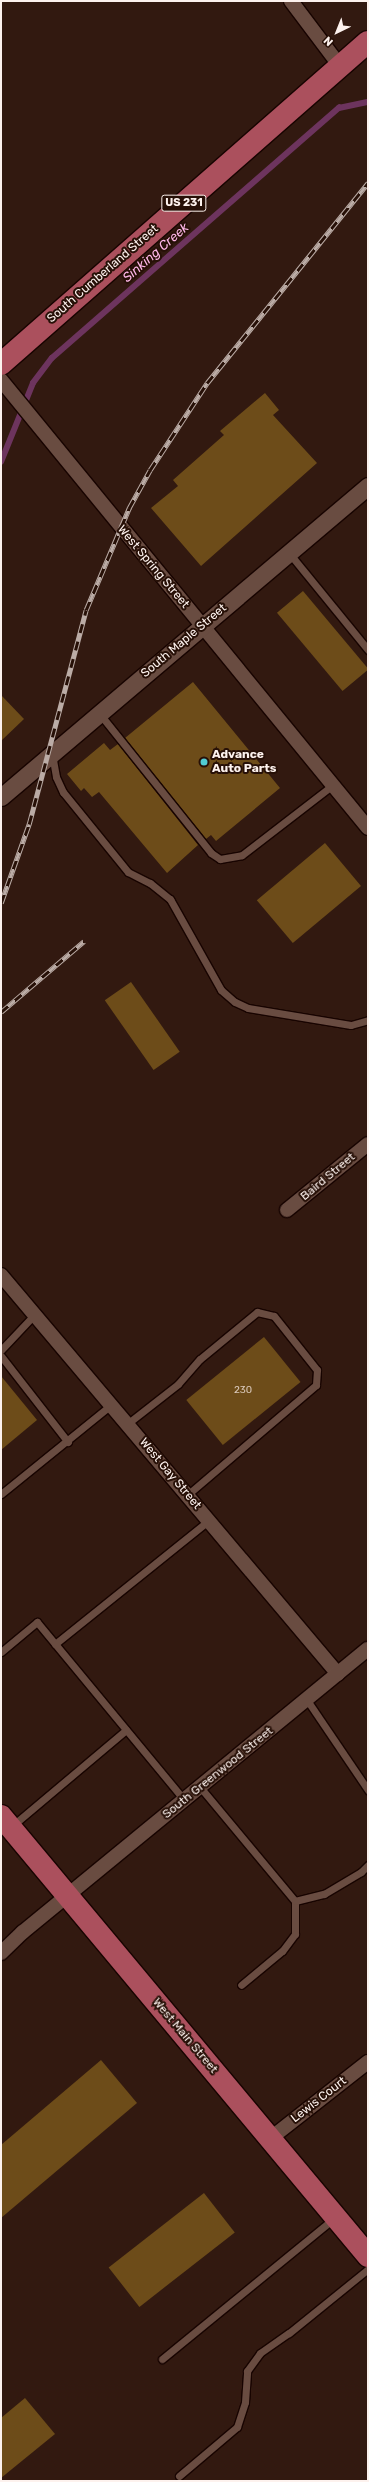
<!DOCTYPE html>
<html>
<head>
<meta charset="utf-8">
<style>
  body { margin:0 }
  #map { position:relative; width:369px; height:2482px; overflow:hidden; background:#321910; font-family:Rubik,sans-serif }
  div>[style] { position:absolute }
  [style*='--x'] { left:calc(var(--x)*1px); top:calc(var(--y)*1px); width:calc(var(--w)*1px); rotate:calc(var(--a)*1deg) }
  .stream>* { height:5.5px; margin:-2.75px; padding:0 2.75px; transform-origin:2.75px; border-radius:2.75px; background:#6d345e }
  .building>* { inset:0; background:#6d4c19; transform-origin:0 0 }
  .roads { filter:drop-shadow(1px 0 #180400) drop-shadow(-1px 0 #180400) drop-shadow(0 1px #180400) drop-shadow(0 -1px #180400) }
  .service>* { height:7px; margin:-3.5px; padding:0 3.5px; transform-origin:3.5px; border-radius:3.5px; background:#694c41 }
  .minor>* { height:14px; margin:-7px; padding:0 7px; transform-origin:7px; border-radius:7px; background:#694c41 }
  .tertiary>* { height:17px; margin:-8.5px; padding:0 8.5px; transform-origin:8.5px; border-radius:8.5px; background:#694c41 }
  .primary>* { height:22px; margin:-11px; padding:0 11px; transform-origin:11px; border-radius:11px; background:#ab505d }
  .rail>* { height:4.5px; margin-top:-2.25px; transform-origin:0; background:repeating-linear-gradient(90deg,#271007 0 9px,#bbaca6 0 18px); box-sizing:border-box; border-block:1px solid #bbaca6 }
  .dots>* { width:11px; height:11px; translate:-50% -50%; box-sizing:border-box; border:2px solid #271007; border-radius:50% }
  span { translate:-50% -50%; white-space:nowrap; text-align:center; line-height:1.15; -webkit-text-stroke:4px #271007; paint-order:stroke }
  .number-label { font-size:10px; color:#d9c8b9 }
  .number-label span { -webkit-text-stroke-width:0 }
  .shield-label span { padding:1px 3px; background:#271007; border:1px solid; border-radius:3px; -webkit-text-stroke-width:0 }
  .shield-label { font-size:11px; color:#fdf2ee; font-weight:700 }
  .street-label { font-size:12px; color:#fdf2ee }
  .poi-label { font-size:12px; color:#fdf2ee; font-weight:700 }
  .left { translate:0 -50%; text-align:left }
  .water-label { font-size:13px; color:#ffb7e9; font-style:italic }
  .frame { position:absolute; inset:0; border:2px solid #fdf2ee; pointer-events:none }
  .north { position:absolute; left:317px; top:12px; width:40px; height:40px; -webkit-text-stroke:3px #271007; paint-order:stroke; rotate:223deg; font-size:11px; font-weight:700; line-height:16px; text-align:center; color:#fdf2ee }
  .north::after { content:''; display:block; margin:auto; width:14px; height:18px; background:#fdf2ee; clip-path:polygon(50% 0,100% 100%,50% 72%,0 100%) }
</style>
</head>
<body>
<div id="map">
  <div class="stream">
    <i style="--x:1;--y:462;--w:85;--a:-67.9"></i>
    <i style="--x:33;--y:383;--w:31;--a:-53"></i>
    <i style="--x:52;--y:358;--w:381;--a:-41.1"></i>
    <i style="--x:339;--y:108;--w:30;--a:-12"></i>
  </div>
  <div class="building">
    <i style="clip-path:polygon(265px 393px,279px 410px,273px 415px,317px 463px,201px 566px,151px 508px,178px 486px,173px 480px,224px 435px,220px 431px)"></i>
    <i style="left:303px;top:591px;width:102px;height:34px;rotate:50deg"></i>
    <i style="clip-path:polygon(193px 682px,280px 788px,216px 841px,211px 835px,206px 839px,125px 738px)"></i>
    <i style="clip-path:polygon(1px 695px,24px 719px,1px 741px)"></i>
    <i style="clip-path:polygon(104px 743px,110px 750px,118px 744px,198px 845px,167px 873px,99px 792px,92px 797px,84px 788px,81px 791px,67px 774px)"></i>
    <i style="left:325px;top:843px;width:56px;height:89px;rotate:50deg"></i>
    <i style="left:131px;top:982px;width:85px;height:32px;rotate:55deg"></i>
    <i style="left:264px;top:1337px;width:58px;height:100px;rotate:51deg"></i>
    <i style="clip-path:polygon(1px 1376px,37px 1420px,1px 1450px)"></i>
    <i style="clip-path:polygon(101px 2060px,137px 2103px,1px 2218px,1px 2145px)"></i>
    <i style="left:204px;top:2193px;width:50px;height:121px;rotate:52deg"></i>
    <i style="clip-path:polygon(25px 2398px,55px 2434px,1px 2478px,1px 2418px)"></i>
  </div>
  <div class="roads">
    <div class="service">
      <i style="--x:289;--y:553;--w:125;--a:50.8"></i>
      <i style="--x:99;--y:713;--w:179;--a:51.3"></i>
      <i style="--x:211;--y:853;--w:11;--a:34"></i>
      <i style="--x:220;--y:859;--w:22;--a:-10"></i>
      <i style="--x:242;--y:855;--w:115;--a:-37.6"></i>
      <i style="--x:52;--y:754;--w:23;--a:80"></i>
      <i style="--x:56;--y:777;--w:17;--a:65"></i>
      <i style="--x:63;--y:792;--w:103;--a:50.9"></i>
      <i style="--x:128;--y:872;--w:25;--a:27"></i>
      <i style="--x:150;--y:883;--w:26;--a:39"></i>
      <i style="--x:170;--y:899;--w:104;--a:60.7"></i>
      <i style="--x:221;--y:990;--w:18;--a:41"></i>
      <i style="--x:235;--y:1002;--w:14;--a:25"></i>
      <i style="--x:248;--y:1008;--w:104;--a:9.4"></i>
      <i style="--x:351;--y:1025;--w:18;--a:-16"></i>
      <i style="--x:1;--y:1350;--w:50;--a:-46.6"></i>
      <i style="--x:1;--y:1356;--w:109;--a:52.1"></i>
      <i style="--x:127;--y:1424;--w:65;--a:-38.1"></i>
      <i style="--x:178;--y:1384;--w:33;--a:-49"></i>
      <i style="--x:200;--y:1359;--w:74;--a:-39.5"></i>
      <i style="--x:257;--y:1312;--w:17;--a:13"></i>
      <i style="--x:274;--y:1316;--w:69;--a:51.5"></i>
      <i style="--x:317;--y:1370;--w:15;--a:94"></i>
      <i style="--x:316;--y:1385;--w:170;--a:139.5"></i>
      <i style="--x:1;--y:1494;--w:141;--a:-39"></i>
      <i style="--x:55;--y:1644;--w:196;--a:-38.8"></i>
      <i style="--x:1;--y:1652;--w:47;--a:-39.8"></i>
      <i style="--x:37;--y:1622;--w:231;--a:50.4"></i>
      <i style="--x:307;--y:1700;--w:109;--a:55.9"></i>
      <i style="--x:200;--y:1787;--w:148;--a:50.2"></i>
      <i style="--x:295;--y:1901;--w:33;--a:90"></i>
      <i style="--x:295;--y:1934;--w:21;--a:127"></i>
      <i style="--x:282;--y:1951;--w:53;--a:140.3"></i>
      <i style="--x:12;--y:1826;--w:149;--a:-40.1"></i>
      <i style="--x:295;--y:1901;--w:30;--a:-14"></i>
      <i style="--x:324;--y:1894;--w:43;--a:-30.7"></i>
      <i style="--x:361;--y:1872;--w:10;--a:-45"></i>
      <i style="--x:162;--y:2359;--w:222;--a:-39.3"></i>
      <i style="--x:179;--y:2476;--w:76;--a:-40.2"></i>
      <i style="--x:237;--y:2427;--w:26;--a:-72"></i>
      <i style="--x:245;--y:2402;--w:31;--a:-86"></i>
      <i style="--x:247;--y:2371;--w:22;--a:-54"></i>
      <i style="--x:260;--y:2353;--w:35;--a:-35"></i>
      <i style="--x:289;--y:2333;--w:102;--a:-39"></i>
    </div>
    <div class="minor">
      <i style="--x:291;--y:1;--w:81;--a:53"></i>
      <i style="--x:1;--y:380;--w:579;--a:50.68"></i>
      <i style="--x:287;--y:1210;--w:104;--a:-39.2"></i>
      <i style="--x:1;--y:1275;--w:522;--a:49.82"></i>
      <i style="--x:1;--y:1953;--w:30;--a:-44"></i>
      <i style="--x:23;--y:1932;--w:446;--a:-39.4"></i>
      <i style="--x:271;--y:2138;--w:123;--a:-38.1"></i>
    </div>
    <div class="tertiary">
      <i style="--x:1;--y:797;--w:481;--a:-40.3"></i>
    </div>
    <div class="primary">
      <i style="--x:1;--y:364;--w:488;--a:-41.3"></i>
      <i style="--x:1;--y:1816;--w:573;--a:50.17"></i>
    </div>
  </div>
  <div class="rail">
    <i style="--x:1;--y:903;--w:84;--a:-70.5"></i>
    <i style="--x:29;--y:824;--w:221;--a:-75.1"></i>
    <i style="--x:86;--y:610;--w:111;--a:-67.1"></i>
    <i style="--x:129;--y:508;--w:43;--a:-61.1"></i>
    <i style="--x:150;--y:470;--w:104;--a:-56.8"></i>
    <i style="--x:207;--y:383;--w:257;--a:-51.2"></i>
    <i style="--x:1;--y:1012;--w:109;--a:-40.5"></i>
  </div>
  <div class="dots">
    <i style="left:204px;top:762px;background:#51ccd3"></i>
  </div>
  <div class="number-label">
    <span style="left:243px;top:1391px">230</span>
  </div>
  <div class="shield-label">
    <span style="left:184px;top:203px">US 231</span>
  </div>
  <div class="street-label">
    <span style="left:103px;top:274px;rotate:-41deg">South Cumberland Street</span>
    <span style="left:153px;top:567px;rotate:50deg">West Spring Street</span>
    <span style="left:184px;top:641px;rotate:-40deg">South Maple Street</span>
    <span style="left:328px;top:1177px;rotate:-40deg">Baird Street</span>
    <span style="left:170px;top:1474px;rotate:50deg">West Gay Street</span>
    <span style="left:218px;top:1773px;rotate:-39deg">South Greenwood Street</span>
    <span style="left:185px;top:2036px;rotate:50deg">West Main Street</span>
    <span style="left:319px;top:2100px;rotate:-38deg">Lewis Court</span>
  </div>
  <div class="poi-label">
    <span class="left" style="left:212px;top:762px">Advance<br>Auto Parts</span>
  </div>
  <div class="water-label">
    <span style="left:156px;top:253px;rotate:-41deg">Sinking Creek</span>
  </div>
  <div class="frame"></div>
  <div class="north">N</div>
</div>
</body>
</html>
